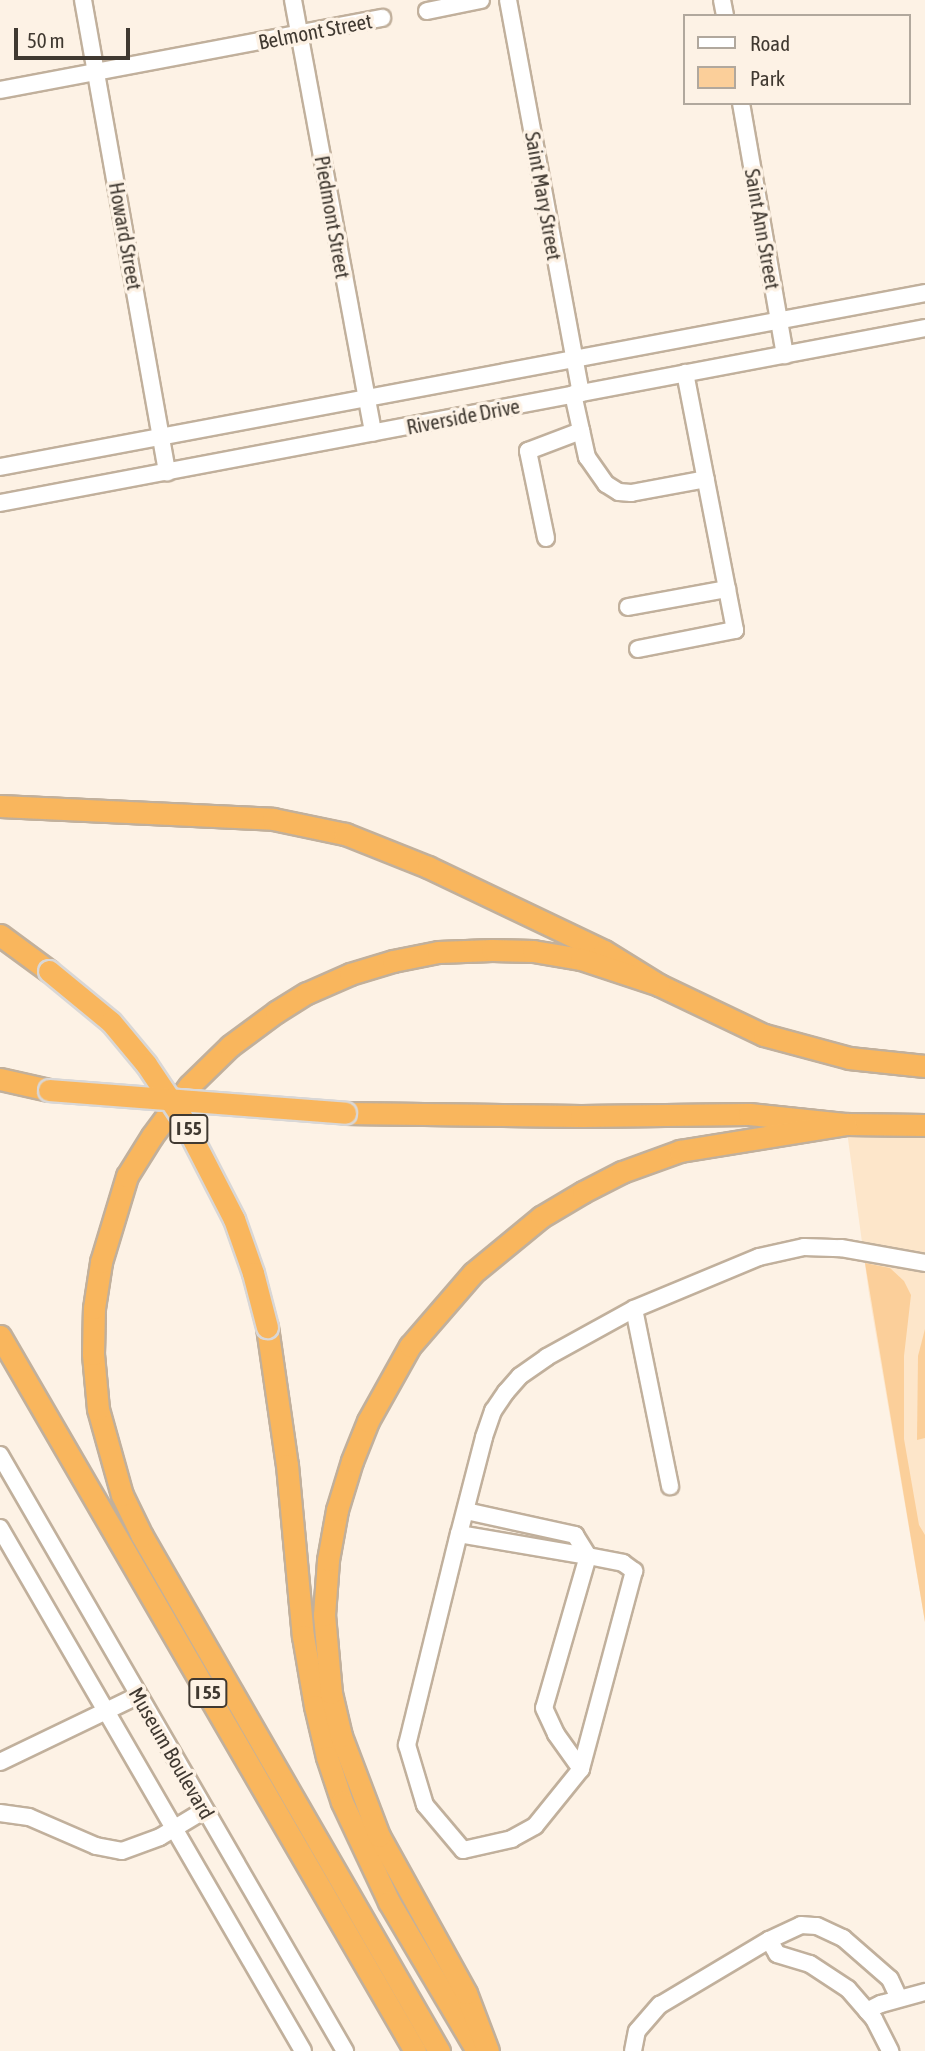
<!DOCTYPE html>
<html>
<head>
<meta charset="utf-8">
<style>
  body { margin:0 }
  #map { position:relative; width:925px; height:2051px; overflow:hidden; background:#fdf2e5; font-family:"Asap Condensed",sans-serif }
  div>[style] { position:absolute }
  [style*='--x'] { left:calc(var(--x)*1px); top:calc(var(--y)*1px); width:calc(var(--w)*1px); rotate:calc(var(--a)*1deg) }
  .built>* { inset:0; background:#fde6ca }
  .green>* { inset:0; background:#fbcf9a }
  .roads { filter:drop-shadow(2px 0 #c1b09c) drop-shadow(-2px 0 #c1b09c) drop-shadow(0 2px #c1b09c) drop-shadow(0 -2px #c1b09c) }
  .minor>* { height:16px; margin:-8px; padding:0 8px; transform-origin:8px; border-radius:8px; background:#fff }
  .highway>* { height:21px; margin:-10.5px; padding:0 10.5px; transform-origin:10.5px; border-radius:10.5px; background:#f9b65d }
  .bridges { filter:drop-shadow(2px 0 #d9d7d6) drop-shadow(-2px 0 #d9d7d6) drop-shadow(0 2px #d9d7d6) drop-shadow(0 -2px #d9d7d6) }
  .highway-bridge>* { height:21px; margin:-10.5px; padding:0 10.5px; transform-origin:10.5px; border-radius:10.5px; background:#f9b65d }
  span { translate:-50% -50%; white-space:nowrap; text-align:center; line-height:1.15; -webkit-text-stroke:7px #fdf2e5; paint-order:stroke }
  .shield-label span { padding:2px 5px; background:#fdf2e5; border:2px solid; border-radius:5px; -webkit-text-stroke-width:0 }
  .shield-label { font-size:19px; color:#403931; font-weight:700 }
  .street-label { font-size:21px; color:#403931 }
  .legend { position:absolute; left:683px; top:14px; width:228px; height:91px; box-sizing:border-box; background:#fdf2e5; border:2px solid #b1a89d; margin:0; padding:9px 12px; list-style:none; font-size:21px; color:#403931 }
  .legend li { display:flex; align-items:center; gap:14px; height:35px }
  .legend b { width:35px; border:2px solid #b1a89d }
  .scale { position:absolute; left:14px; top:28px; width:116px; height:32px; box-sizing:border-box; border:4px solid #403931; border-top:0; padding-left:9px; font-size:21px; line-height:24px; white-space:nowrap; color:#403931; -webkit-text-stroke:5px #fdf2e5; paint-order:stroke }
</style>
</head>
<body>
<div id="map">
  <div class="built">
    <i style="clip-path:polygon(846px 1124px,925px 1125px,925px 1622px,869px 1294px)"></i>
  </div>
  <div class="green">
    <i style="clip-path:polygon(865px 1263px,890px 1268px,904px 1281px,911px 1295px,904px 1356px,904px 1439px,919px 1525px,925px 1535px,925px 1622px)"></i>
    <i style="clip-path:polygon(925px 1329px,925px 1438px,917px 1440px,918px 1356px)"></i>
  </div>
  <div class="roads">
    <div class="minor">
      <i style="--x:83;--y:0;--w:480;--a:79.9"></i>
      <i style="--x:293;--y:0;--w:440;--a:79.5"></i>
      <i style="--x:508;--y:0;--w:400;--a:79.5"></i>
      <i style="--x:722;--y:0;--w:16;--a:79"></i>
      <i style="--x:427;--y:11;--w:55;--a:-11.5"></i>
      <i style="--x:0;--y:90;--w:389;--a:-10.7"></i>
      <i style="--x:741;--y:103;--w:256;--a:80.1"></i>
      <i style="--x:573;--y:394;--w:65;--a:77.5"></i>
      <i style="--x:587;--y:457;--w:33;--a:55"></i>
      <i style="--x:606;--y:484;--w:15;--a:32"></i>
      <i style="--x:619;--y:492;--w:12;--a:5"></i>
      <i style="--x:631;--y:493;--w:76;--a:-10.6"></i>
      <i style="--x:0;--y:467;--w:941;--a:-10.65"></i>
      <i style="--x:0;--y:503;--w:941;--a:-10.71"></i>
      <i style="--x:546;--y:538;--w:89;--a:-101.7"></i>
      <i style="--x:528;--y:451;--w:57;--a:-20.7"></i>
      <i style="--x:628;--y:607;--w:101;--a:-10.3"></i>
      <i style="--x:638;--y:649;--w:99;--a:-11.1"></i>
      <i style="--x:735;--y:630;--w:262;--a:-101"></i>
      <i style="--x:634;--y:1309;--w:181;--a:78.5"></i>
      <i style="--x:0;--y:1455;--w:689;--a:59.94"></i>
      <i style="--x:466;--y:1511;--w:112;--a:12.4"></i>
      <i style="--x:575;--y:1535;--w:25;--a:58"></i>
      <i style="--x:588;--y:1556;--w:158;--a:106.1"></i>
      <i style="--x:544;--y:1708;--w:29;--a:65"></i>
      <i style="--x:556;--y:1734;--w:43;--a:54.5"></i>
      <i style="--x:0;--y:1528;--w:604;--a:59.91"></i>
      <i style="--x:459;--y:1534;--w:131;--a:9.7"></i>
      <i style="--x:588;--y:1556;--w:36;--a:11"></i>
      <i style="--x:623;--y:1563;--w:14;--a:36"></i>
      <i style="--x:634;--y:1571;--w:205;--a:105"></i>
      <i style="--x:581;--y:1769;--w:73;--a:128.9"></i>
      <i style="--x:535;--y:1826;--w:26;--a:151"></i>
      <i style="--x:512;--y:1839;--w:50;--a:167.3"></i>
      <i style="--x:463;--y:1850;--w:59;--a:-130.2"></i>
      <i style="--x:425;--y:1805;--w:63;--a:-106.7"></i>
      <i style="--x:407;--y:1745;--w:217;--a:-76.2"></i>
      <i style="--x:459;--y:1534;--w:100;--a:-75.5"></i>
      <i style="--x:484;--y:1437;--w:28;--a:-71"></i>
      <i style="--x:493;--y:1411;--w:23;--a:-56"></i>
      <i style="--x:506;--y:1392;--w:21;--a:-49"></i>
      <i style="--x:520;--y:1376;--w:33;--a:-35"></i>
      <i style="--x:547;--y:1357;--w:99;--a:-28.9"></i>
      <i style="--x:634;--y:1309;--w:135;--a:-22.6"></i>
      <i style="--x:759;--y:1257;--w:46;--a:-12.5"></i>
      <i style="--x:804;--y:1247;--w:37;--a:2"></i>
      <i style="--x:841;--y:1248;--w:85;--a:10.1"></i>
      <i style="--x:0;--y:1762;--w:154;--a:-25.7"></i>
      <i style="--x:0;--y:1813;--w:29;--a:8"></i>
      <i style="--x:29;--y:1817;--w:73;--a:23.4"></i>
      <i style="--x:96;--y:1846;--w:26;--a:11"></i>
      <i style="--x:122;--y:1851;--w:40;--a:-20.2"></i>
      <i style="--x:160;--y:1837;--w:52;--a:-31"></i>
      <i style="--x:769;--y:1940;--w:35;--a:-25"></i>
      <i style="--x:801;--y:1925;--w:16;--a:4"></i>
      <i style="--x:817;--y:1926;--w:29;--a:25"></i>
      <i style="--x:843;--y:1938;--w:62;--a:41.1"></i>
      <i style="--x:890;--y:1979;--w:21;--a:65"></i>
      <i style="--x:867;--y:2011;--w:16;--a:-27"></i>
      <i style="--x:881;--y:2004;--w:46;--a:-15.3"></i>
      <i style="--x:633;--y:2051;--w:20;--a:-79"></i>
      <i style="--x:637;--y:2031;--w:35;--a:-49"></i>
      <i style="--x:660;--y:2005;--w:127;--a:-30.8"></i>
      <i style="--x:769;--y:1940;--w:16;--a:60"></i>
      <i style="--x:777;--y:1954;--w:34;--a:17"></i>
      <i style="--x:810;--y:1964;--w:45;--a:33.3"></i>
      <i style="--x:848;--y:1989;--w:40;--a:49"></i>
      <i style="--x:874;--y:2019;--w:36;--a:63"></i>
    </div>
    <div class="highway">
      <i style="--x:0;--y:806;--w:273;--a:2.7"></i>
      <i style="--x:273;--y:819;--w:74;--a:11.8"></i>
      <i style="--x:345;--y:834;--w:89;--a:21.7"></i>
      <i style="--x:428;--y:867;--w:195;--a:25.5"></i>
      <i style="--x:604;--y:951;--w:65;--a:31.7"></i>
      <i style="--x:659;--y:985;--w:116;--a:25.5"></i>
      <i style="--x:764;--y:1035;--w:88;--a:15.1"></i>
      <i style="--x:849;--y:1058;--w:76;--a:6"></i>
      <i style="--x:0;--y:935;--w:61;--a:36.3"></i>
      <i style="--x:0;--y:1079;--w:50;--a:12.7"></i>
      <i style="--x:345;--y:1113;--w:236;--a:0.7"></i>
      <i style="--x:581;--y:1116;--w:168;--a:-0.7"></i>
      <i style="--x:749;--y:1114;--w:98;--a:5.9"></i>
      <i style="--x:846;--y:1124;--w:79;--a:0.7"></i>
      <i style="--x:267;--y:1327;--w:139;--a:81.8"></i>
      <i style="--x:287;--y:1465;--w:172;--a:84.7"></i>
      <i style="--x:303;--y:1636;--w:71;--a:80.3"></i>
      <i style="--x:315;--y:1706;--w:52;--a:76.8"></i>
      <i style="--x:327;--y:1757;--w:47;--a:71.6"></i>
      <i style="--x:342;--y:1802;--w:110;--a:64.8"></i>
      <i style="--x:389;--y:1902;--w:171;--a:59.4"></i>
      <i style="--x:0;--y:1336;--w:827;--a:59.87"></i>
      <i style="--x:439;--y:2051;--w:595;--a:-119.97"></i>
      <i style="--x:142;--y:1536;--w:46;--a:-116"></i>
      <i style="--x:122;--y:1495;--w:89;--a:-105.6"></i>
      <i style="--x:98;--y:1409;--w:55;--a:-95.2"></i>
      <i style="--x:93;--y:1354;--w:46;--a:-88.8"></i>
      <i style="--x:94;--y:1308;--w:47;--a:-81.3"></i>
      <i style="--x:101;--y:1262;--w:90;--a:-73.2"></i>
      <i style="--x:127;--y:1176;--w:47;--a:-58"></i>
      <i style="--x:152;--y:1136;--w:62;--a:-53.5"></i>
      <i style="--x:189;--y:1086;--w:57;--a:-44.3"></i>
      <i style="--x:230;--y:1046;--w:57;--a:-36.5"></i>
      <i style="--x:276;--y:1012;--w:36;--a:-32"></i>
      <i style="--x:307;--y:993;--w:47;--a:-23.8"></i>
      <i style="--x:350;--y:974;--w:45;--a:-16.8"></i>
      <i style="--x:393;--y:961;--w:46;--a:-11.3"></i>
      <i style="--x:438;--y:952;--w:54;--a:-2.1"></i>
      <i style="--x:492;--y:950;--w:41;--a:1.4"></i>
      <i style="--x:533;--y:951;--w:49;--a:9.5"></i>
      <i style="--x:581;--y:959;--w:82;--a:18.4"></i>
      <i style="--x:488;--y:2051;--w:62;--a:-110.8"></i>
      <i style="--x:466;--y:1993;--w:179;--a:-119"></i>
      <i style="--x:379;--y:1836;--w:107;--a:-110.8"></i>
      <i style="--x:341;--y:1736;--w:44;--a:-103.1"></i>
      <i style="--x:331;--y:1693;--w:78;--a:-95.1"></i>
      <i style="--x:324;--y:1615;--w:55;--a:-85.8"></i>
      <i style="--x:328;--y:1560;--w:51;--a:-79.8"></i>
      <i style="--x:337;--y:1510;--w:51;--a:-73"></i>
      <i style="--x:352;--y:1461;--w:43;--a:-68.2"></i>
      <i style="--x:368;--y:1421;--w:86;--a:-60.8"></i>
      <i style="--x:410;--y:1346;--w:96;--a:-49.2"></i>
      <i style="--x:473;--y:1273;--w:88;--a:-39.5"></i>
      <i style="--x:541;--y:1217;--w:49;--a:-30.8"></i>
      <i style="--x:583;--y:1192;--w:44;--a:-27.1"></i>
      <i style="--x:622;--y:1172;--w:62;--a:-19.9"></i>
      <i style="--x:680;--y:1151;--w:168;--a:-9.2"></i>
    </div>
  </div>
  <div class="bridges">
    <div class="highway-bridge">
      <i style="--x:49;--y:971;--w:80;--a:39.4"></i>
      <i style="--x:111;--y:1022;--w:55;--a:50.2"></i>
      <i style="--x:146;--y:1064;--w:63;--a:56.1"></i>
      <i style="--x:181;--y:1116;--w:116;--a:62.8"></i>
      <i style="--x:234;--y:1219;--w:57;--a:70.6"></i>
      <i style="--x:253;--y:1273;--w:56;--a:75.5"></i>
      <i style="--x:49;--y:1090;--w:297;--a:4.4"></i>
    </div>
  </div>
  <div class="shield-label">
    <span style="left:189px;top:1129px">I 55</span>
    <span style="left:208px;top:1693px">I 55</span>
  </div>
  <div class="street-label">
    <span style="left:315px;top:31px;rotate:-11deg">Belmont Street</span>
    <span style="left:544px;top:196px;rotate:80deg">Saint Mary Street</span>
    <span style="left:333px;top:217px;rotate:80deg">Piedmont Street</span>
    <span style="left:763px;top:229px;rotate:80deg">Saint Ann Street</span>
    <span style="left:126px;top:236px;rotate:80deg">Howard Street</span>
    <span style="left:463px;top:416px;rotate:-11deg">Riverside Drive</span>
    <span style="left:172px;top:1753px;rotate:60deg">Museum Boulevard</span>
  </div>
  <ul class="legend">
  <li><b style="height:9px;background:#fff"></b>Road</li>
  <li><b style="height:19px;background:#fbcf9a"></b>Park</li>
  </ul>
  <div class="scale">50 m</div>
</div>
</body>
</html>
